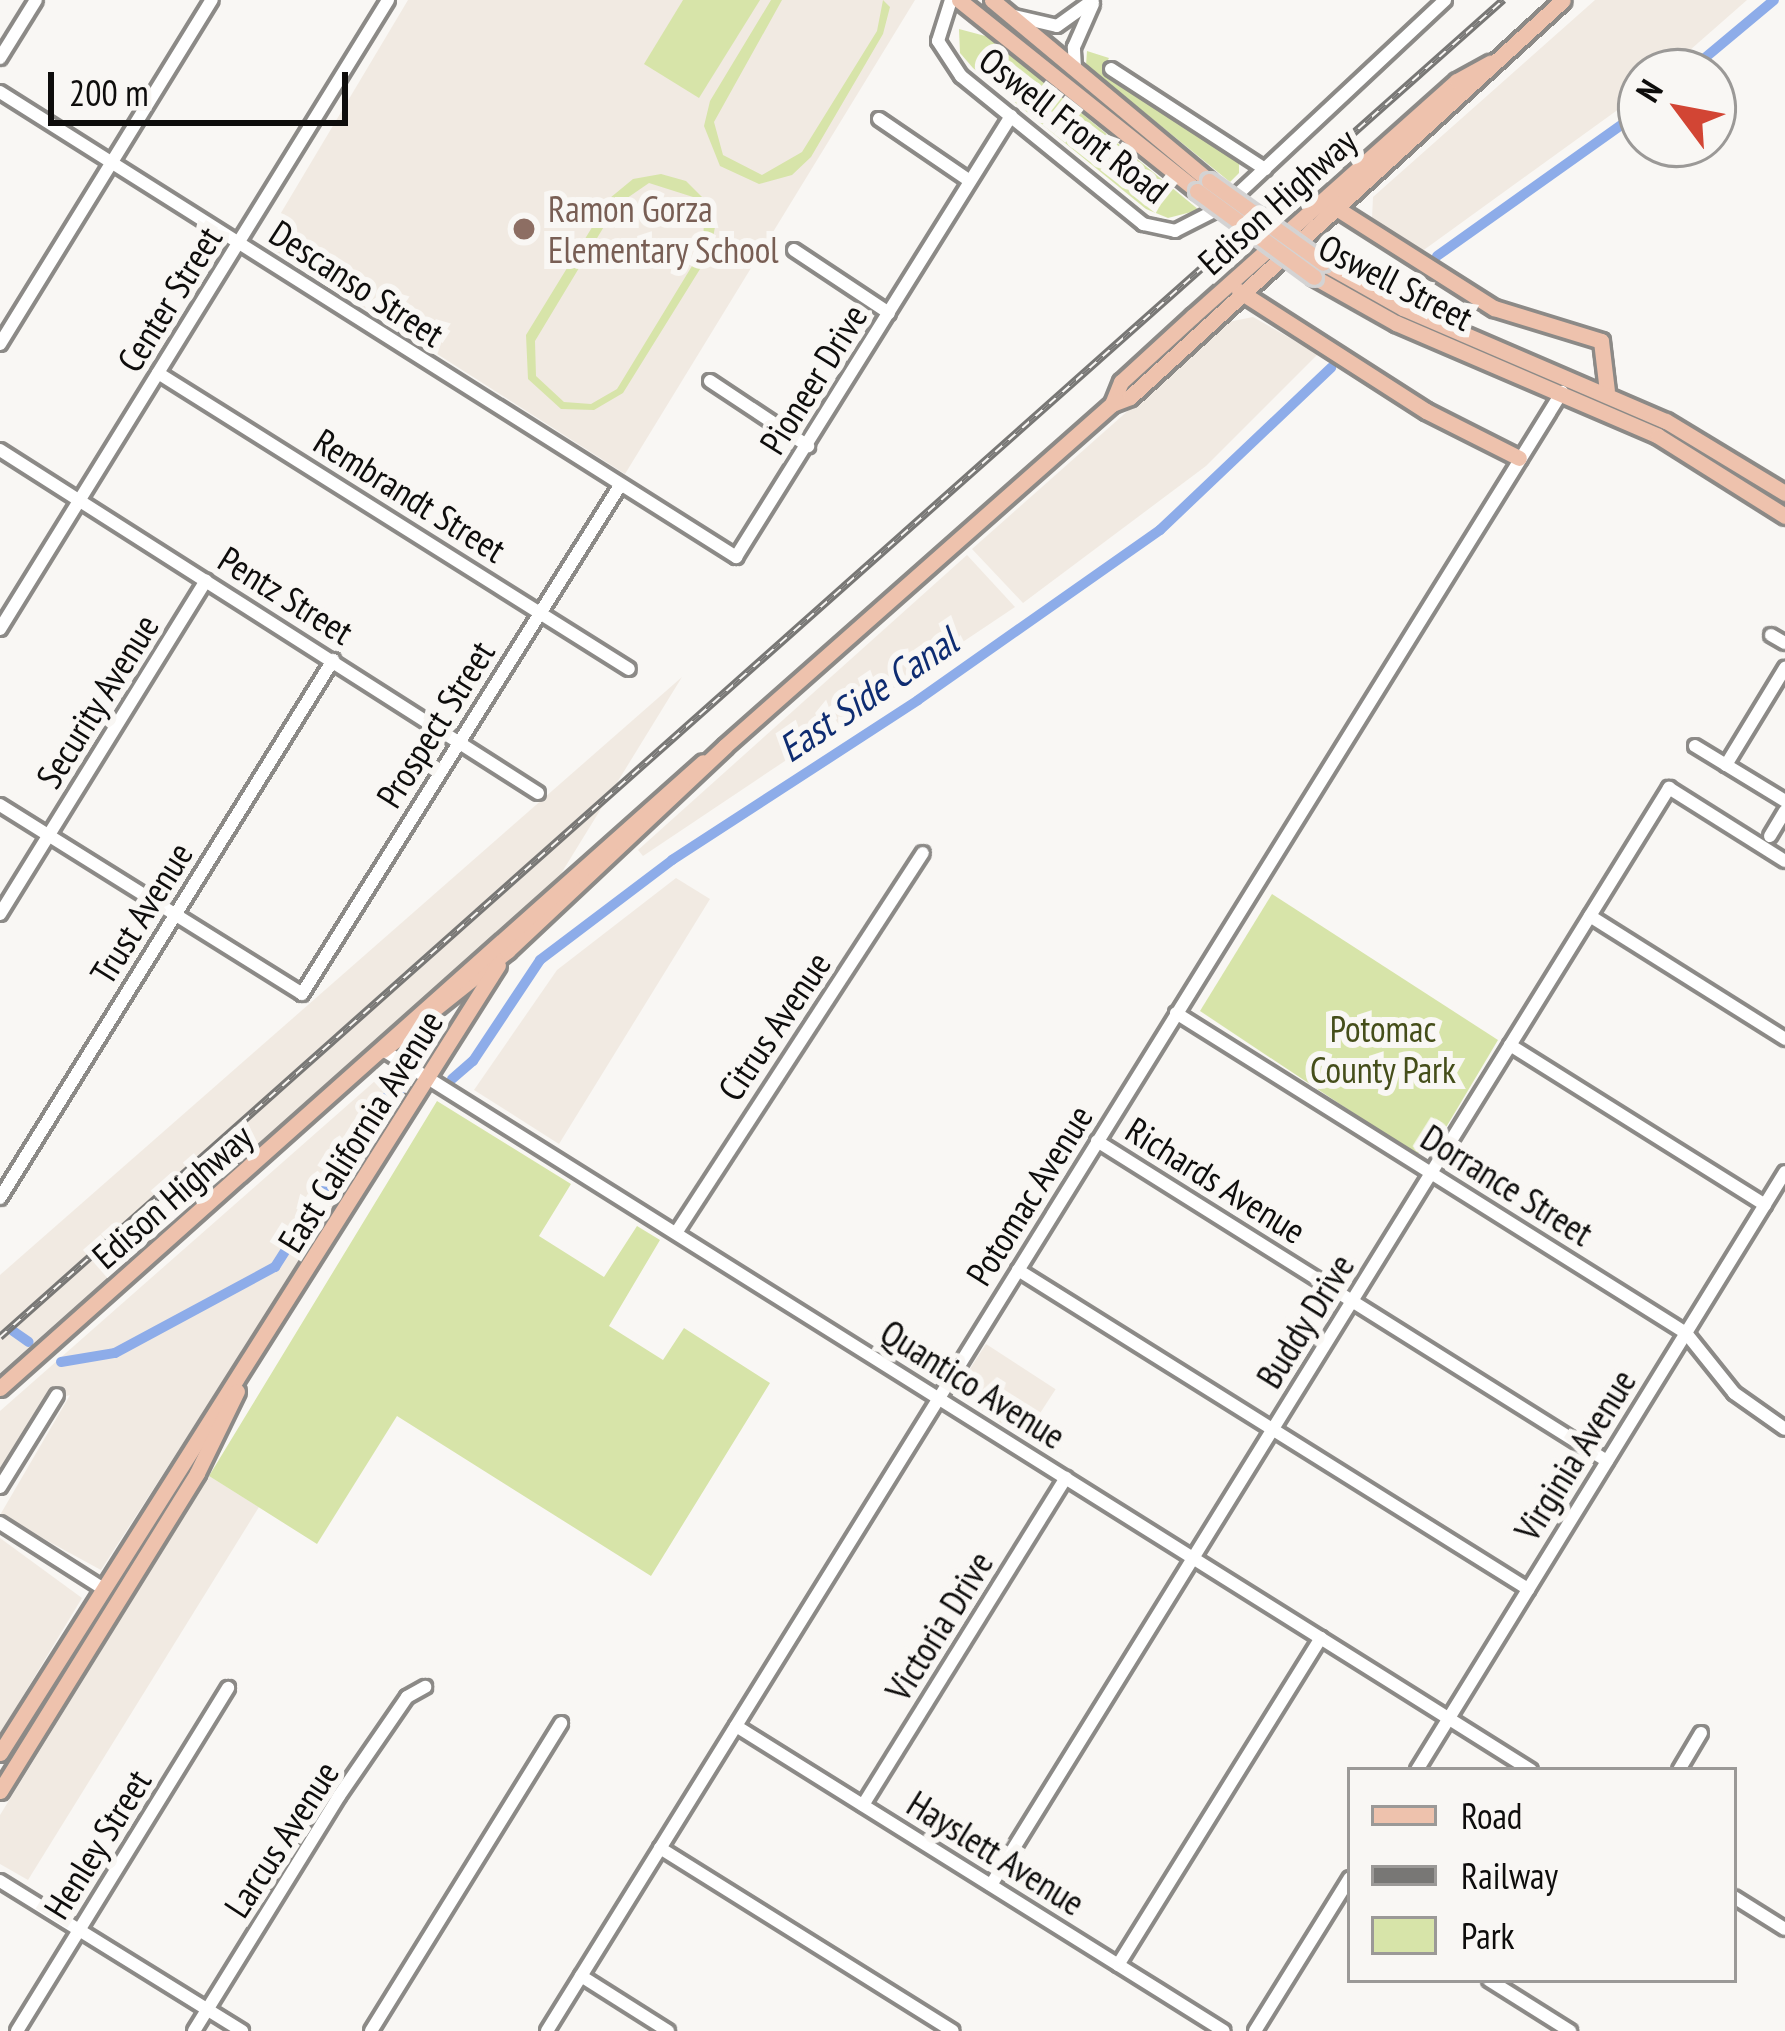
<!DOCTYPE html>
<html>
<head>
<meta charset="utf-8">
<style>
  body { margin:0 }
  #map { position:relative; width:1785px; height:2031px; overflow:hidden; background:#f9f7f4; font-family:"PT Sans Narrow",sans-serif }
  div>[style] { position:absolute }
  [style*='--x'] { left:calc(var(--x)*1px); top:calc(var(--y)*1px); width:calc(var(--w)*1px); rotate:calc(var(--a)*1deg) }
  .built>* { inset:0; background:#f1eae2; transform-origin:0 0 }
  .green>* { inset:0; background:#d7e4a9 }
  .canal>* { height:10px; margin:-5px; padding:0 5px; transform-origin:5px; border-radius:5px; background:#8dace9 }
  .roads { filter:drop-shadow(3px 0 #8c8a87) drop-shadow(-3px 0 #8c8a87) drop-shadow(0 3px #8c8a87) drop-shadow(0 -3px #8c8a87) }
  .minor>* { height:12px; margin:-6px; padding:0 6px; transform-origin:6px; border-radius:6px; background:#fff }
  .major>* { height:15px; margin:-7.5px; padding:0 7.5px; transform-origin:7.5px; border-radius:7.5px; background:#eec2ad }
  .rail>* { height:8px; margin-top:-4px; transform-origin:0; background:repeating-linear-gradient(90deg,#f9f7f4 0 9px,#787775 0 18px); box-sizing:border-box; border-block:3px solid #787775 }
  .bridges { filter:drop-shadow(3px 0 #d4d3d3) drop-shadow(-3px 0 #d4d3d3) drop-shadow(0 3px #d4d3d3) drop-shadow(0 -3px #d4d3d3) }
  .major-bridge>* { height:15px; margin:-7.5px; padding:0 7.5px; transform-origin:7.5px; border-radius:7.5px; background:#eec2ad }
  .dots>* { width:33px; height:33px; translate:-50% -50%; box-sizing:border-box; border:6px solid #f9f7f4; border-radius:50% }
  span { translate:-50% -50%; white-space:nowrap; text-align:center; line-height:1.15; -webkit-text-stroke:12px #f9f7f4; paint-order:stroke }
  .street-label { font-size:36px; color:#0e0d0c }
  .education-label { font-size:36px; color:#785e54 }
  .left { translate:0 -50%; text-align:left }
  .park-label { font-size:36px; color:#454e1a }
  .water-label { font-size:39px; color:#0e2c71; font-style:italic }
  .legend { position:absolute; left:1347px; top:1767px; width:390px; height:216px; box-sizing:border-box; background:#f9f7f4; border:3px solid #9b9997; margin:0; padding:15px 21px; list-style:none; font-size:36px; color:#0e0d0c }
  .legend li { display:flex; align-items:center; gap:24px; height:60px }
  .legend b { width:60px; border:3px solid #9b9997 }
  .north { position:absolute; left:1617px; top:48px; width:120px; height:120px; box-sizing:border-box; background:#f9f7f4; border:3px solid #9b9997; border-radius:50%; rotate:302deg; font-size:33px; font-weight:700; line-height:48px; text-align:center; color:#0e0d0c }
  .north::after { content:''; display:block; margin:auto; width:42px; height:54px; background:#d24534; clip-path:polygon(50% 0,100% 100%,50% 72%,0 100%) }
  .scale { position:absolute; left:48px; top:72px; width:300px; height:54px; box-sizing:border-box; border:6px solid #0e0d0c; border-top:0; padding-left:15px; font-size:36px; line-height:42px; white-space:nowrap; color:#0e0d0c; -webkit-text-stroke:9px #f9f7f4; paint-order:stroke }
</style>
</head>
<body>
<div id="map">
  <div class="built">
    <i style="clip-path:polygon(408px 0,915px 0,625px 474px,263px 243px)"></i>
    <i style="clip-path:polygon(1595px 0,1747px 0,1665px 72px,1641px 72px,1641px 93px,1421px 252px,1372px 219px,1373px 197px)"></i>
    <i style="clip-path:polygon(1253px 317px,1318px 354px,1206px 466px,1023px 603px,972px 549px,1228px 322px)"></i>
    <i style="clip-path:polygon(967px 555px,1015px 607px,643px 856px,638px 850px)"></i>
    <i style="clip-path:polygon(682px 677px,559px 877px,0 1373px,0 1275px)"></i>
    <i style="clip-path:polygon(676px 878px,710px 899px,559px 1144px,474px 1090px,557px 970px)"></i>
    <i style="clip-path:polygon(384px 1073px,413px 1087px,101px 1570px,0 1515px,70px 1395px,44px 1403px,0 1474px,0 1411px)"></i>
    <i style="left:986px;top:1344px;width:83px;height:58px;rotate:33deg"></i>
    <i style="clip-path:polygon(209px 1476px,259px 1507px,28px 1880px,0 1864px,0 1815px)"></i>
    <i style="clip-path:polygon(0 1538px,82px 1598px,0 1734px)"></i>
  </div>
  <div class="green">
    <i style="clip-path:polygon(683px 0,760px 0,699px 98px,644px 64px)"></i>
    <i style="clip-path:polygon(771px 0,782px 0,714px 122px,723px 155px,762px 175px,802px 152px,877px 31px,883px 0,890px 7px,883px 34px,811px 157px,792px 175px,759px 184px,720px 166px,704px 126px,710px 101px)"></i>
    <i style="clip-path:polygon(959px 29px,989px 37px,1199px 210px,1168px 218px,1146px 209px,973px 68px,960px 53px)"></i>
    <i style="clip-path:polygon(1087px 51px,1109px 58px,1102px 72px,1239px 160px,1239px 173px,1230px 182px,1086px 65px)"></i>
    <i style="clip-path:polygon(evenodd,661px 174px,686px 181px,707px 202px,715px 227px,710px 253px,623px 393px,594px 410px,561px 409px,528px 379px,526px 335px,610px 198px,633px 179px,661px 174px,649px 183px,693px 197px,704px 218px,703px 248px,617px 389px,591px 404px,564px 402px,536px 376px,535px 341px,617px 205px,649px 183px)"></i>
    <i style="clip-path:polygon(1272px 894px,1498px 1040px,1432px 1151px,1415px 1154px,1200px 1011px)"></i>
    <i style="clip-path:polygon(437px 1101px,571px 1184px,539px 1236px,604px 1277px,637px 1226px,660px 1240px,609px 1326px,663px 1360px,684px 1328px,770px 1383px,651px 1576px,397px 1416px,317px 1544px,209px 1476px)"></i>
  </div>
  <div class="canal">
    <i style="--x:1688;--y:72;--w:112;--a:-39.9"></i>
    <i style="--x:1437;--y:256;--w:250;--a:-35.4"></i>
    <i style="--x:452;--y:1079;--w:28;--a:-41"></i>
    <i style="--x:473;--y:1061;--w:121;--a:-56.4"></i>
    <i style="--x:540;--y:960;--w:166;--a:-37.1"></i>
    <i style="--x:672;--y:860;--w:293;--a:-33"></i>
    <i style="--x:918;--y:700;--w:296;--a:-35.1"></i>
    <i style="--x:1160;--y:530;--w:236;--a:-43.5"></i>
    <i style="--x:13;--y:1331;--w:19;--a:35"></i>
    <i style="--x:61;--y:1362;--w:55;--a:-9.5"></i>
    <i style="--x:115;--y:1353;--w:182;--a:-28.3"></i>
    <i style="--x:275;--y:1267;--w:199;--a:-57.5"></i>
    <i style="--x:382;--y:1099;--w:25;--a:-21"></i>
  </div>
  <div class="roads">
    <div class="minor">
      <i style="--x:951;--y:0;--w:43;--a:107.6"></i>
      <i style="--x:938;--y:41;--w:42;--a:56.7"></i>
      <i style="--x:961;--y:76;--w:235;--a:39.1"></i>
      <i style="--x:1143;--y:224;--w:33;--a:12"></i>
      <i style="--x:1175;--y:231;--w:57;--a:-27"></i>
      <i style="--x:1226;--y:205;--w:300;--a:-43.1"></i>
      <i style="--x:1010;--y:15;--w:48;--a:13.2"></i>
      <i style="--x:1057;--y:26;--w:44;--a:-35.8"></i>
      <i style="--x:0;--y:58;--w:68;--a:-58.2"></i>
      <i style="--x:1075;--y:69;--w:22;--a:-93"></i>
      <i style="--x:1074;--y:47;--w:47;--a:-66.2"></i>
      <i style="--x:1111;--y:69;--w:184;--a:33"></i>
      <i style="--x:0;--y:92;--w:871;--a:32.28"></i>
      <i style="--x:736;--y:557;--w:520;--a:-58.05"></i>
      <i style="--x:879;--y:119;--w:110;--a:34.3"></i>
      <i style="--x:794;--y:250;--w:114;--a:33.6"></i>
      <i style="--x:0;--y:344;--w:404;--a:-58.4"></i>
      <i style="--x:158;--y:373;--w:556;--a:32.15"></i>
      <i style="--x:710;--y:381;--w:118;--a:33.6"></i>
      <i style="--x:0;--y:450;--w:638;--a:32.52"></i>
      <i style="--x:0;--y:629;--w:739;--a:-58.33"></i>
      <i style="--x:1771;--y:635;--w:16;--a:30"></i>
      <i style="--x:1695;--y:746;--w:105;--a:31.4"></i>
      <i style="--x:1726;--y:765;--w:114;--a:-58.7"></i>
      <i style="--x:0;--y:805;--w:356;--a:32"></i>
      <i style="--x:302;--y:994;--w:598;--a:-57.98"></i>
      <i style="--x:1770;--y:836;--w:29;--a:-59"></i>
      <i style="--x:0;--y:914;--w:392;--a:-58.3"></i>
      <i style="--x:1590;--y:916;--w:231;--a:32.2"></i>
      <i style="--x:1176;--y:1013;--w:602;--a:32.11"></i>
      <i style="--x:1686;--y:1333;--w:77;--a:51.3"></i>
      <i style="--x:1734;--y:1393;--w:62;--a:35.2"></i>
      <i style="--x:1510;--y:1045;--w:301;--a:32.1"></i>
      <i style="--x:383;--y:1050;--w:1355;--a:32.1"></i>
      <i style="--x:1097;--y:1141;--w:602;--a:32.11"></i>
      <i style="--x:0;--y:1198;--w:633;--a:-58.24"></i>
      <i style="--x:676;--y:1233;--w:453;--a:-57"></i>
      <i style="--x:1018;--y:1270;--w:602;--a:32.03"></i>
      <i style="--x:0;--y:1487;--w:108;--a:-58.2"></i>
      <i style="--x:0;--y:1523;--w:121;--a:32.5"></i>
      <i style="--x:736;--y:1726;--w:575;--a:32.01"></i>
      <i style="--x:1417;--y:1770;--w:702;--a:-58.39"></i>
      <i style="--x:1679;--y:1770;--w:43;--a:-59.3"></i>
      <i style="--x:863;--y:1805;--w:385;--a:-58.2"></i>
      <i style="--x:660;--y:1848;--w:345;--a:32"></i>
      <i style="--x:0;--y:1881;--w:285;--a:31.8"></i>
      <i style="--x:991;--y:1885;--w:1290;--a:-58.28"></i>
      <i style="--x:1669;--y:788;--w:137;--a:32.2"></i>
      <i style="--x:1734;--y:1897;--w:60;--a:32.1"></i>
      <i style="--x:1118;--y:1965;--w:385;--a:-58.2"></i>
      <i style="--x:581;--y:1976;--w:103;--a:32.3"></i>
      <i style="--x:1489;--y:1980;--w:96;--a:32.2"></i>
      <i style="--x:17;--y:2031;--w:403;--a:-58.4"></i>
      <i style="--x:194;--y:2031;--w:276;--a:-58.3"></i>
      <i style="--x:339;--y:1796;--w:120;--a:-55.5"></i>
      <i style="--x:407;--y:1697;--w:21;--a:-29"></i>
      <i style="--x:371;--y:2031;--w:362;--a:-58.3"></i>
      <i style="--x:547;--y:2031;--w:1928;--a:-58.23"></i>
      <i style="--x:1255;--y:2031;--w:180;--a:-58.2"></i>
    </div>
    <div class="major">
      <i style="--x:959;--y:0;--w:305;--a:38.7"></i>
      <i style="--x:992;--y:0;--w:283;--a:39.8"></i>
      <i style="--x:1333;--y:206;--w:191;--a:32.4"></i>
      <i style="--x:1494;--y:308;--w:112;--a:17.1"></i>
      <i style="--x:1601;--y:341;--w:50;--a:83.2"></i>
      <i style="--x:1323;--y:263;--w:92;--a:29.4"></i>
      <i style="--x:1403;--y:308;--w:286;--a:23.3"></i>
      <i style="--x:1666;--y:421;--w:139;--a:31.2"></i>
      <i style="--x:1314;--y:277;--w:94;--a:29.3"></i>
      <i style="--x:1396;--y:323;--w:285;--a:23.3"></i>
      <i style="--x:1658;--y:436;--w:150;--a:32.2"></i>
      <i style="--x:1239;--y:291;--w:222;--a:32.7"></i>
      <i style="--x:1426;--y:411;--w:104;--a:26.8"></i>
      <i style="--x:1112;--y:404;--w:24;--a:-68"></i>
      <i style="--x:1121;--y:382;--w:98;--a:-42.5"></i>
      <i style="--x:1193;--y:316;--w:353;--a:-41.7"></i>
      <i style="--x:1457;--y:81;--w:38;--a:-29"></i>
      <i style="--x:383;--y:1050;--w:159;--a:-38.6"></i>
      <i style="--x:507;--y:951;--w:299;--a:-43.2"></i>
      <i style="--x:725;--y:746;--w:516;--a:-41.47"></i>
      <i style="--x:1112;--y:404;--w:19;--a:-21"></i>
      <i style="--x:1130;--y:397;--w:587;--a:-42.52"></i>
      <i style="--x:0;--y:1388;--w:941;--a:-41.68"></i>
      <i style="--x:0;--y:1753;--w:932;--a:-57.71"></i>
      <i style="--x:0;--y:1791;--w:374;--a:-58.2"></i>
      <i style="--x:197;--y:1473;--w:91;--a:-64"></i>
    </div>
  </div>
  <div class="rail">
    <i style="--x:0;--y:1337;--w:2012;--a:-41.65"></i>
  </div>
  <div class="bridges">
    <div class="major-bridge">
      <i style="--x:1209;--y:181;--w:140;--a:35.7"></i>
      <i style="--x:1197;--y:191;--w:145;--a:36.3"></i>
    </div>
  </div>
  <div class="dots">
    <i style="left:524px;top:229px;background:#8d6e63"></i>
  </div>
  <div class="street-label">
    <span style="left:1074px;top:125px;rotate:38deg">Oswell Front Road</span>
    <span style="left:1277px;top:201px;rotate:-42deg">Edison Highway</span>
    <span style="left:1396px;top:282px;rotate:27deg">Oswell Street</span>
    <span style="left:357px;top:283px;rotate:33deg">Descanso Street</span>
    <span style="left:169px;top:299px;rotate:-58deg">Center Street</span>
    <span style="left:813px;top:379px;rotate:-58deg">Pioneer Drive</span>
    <span style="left:410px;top:495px;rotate:32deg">Rembrandt Street</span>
    <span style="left:286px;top:595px;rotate:32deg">Pentz Street</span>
    <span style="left:97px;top:701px;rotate:-58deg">Security Avenue</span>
    <span style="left:435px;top:724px;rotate:-58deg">Prospect Street</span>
    <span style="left:141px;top:913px;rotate:-58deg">Trust Avenue</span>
    <span style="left:774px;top:1026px;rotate:-56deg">Citrus Avenue</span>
    <span style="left:360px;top:1131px;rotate:-58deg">East California Avenue</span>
    <span style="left:1216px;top:1180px;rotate:32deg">Richards Avenue</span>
    <span style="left:1507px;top:1185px;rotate:32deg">Dorrance Street</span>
    <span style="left:1029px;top:1195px;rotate:-58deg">Potomac Avenue</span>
    <span style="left:172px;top:1196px;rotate:-41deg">Edison Highway</span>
    <span style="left:1305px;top:1321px;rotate:-58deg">Buddy Drive</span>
    <span style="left:973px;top:1384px;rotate:32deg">Quantico Avenue</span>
    <span style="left:1575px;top:1455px;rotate:-58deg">Virginia Avenue</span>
    <span style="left:939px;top:1626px;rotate:-58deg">Victoria Drive</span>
    <span style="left:281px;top:1839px;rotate:-57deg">Larcus Avenue</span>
    <span style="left:97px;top:1844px;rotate:-58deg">Henley Street</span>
    <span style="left:996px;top:1853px;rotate:32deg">Hayslett Avenue</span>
  </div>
  <div class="education-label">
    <span class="left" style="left:548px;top:229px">Ramon Gorza<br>Elementary School</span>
  </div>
  <div class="park-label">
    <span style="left:1383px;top:1049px">Potomac<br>County Park</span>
  </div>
  <div class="water-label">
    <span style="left:868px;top:695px;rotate:-34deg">East Side Canal</span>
  </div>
  <ul class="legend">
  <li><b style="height:15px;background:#eec2ad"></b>Road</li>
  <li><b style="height:15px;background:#787775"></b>Railway</li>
  <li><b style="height:33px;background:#d7e4a9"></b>Park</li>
  </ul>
  <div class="north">N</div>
  <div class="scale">200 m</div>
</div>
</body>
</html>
